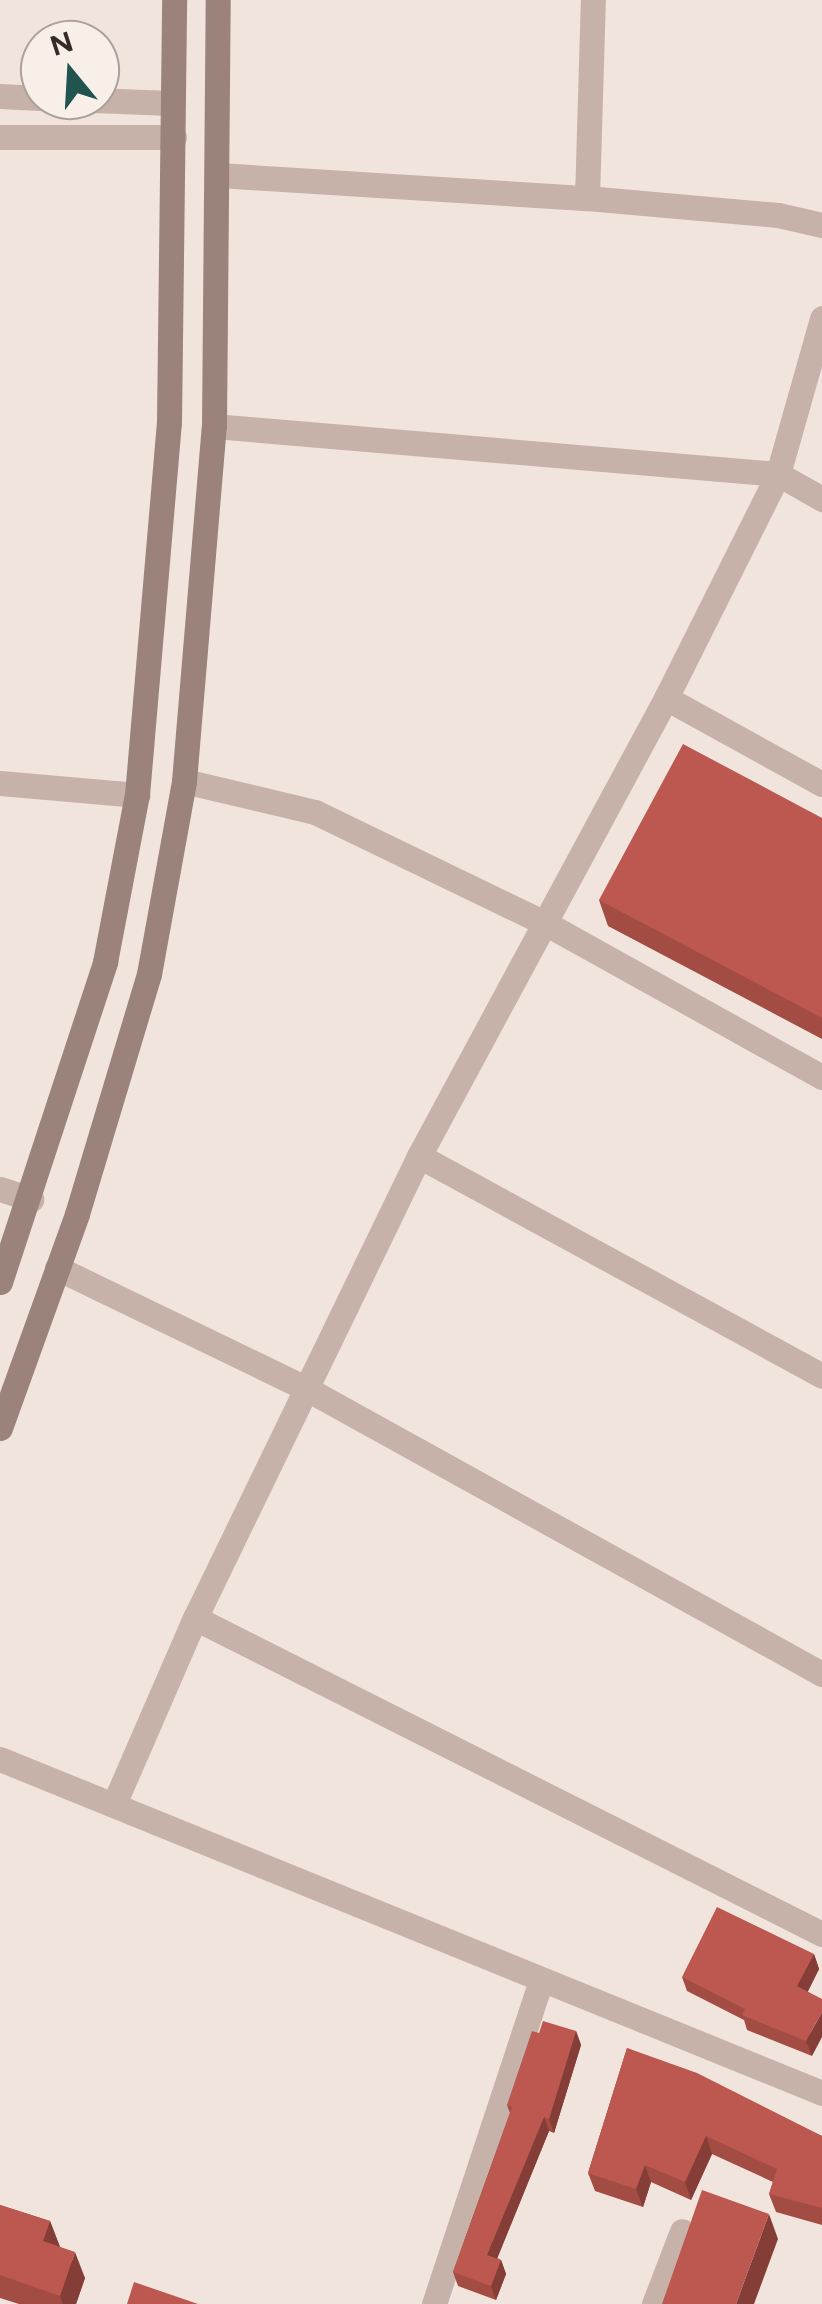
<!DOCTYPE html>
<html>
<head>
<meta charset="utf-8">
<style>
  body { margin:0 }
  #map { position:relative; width:822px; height:2304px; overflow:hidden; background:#f0e4dd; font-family:Figtree,sans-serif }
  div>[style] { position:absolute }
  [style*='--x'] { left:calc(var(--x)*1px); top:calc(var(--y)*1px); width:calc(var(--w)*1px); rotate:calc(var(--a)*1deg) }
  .minor>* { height:25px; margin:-12.5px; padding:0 12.5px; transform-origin:12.5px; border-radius:12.5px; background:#c7b2a9 }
  .tertiary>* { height:25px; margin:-12.5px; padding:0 12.5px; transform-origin:12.5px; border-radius:12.5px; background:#c7b2a9 }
  .secondary>* { height:25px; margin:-12.5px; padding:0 12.5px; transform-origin:12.5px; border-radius:12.5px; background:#9b827b }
  .wall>* { inset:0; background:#a24c44 }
  .shaded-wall>* { inset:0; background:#843e37 }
  .building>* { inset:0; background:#bc584f }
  span { translate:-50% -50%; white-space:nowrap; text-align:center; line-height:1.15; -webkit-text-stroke:8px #f8efe9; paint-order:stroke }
  .north { position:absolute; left:20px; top:20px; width:100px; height:100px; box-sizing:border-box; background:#f8efe9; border:2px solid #aaa19c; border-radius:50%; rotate:342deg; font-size:28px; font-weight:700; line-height:40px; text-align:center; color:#352b29 }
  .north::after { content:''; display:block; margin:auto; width:35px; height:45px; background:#21534f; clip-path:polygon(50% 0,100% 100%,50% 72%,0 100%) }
</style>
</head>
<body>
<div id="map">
  <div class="minor">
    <i style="--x:218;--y:175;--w:370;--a:3.6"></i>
    <i style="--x:587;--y:198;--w:192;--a:5.1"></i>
    <i style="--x:778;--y:215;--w:45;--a:12.8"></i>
    <i style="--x:587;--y:198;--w:198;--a:-88.3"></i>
    <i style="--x:214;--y:426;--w:566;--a:4.86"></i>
    <i style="--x:778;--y:474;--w:51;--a:29.6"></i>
    <i style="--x:666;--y:698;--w:178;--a:28.9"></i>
    <i style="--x:184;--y:781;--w:135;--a:13.3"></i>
    <i style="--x:315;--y:812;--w:255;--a:25.8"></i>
    <i style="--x:545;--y:923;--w:317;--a:29.1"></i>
    <i style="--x:0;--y:783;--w:138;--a:5"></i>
    <i style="--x:419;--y:1156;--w:459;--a:28.6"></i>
    <i style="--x:0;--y:1189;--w:33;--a:18"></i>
    <i style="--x:57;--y:1268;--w:278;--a:25.8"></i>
    <i style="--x:307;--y:1389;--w:589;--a:28.96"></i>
    <i style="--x:195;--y:1618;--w:702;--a:26.75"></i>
    <i style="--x:0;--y:1759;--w:887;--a:22.11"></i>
    <i style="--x:114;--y:1804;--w:203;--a:-66.5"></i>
    <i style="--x:195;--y:1618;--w:513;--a:-64.13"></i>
    <i style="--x:419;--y:1156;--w:520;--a:-61.66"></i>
    <i style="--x:666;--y:698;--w:250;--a:-63.4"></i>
    <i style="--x:778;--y:474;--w:162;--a:-74.2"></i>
    <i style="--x:434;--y:2304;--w:341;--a:-71.7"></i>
    <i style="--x:654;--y:2304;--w:78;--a:-69"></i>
  </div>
  <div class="tertiary">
    <i style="--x:0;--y:96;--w:40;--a:2.9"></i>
    <i style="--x:93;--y:100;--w:78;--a:2.2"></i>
    <i style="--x:0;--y:137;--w:174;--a:0"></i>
  </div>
  <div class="secondary">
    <i style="--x:0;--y:1282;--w:337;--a:-71.8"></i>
    <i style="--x:105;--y:962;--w:170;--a:-79.2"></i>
    <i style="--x:137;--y:795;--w:374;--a:-85.1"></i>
    <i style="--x:169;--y:422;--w:422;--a:-89.3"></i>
    <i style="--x:0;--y:1428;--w:227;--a:-70.2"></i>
    <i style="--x:77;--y:1214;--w:251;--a:-73.3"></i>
    <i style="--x:149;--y:974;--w:196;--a:-79.7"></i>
    <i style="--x:184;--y:781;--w:356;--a:-85.2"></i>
    <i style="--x:214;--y:426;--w:426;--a:-89.5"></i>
  </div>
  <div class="wall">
    <i style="clip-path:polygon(822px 818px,822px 1039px,608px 926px,599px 900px)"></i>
    <i style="clip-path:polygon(814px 1954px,819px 1969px,808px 1991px,812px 2056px,747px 2030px,744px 2020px,687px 1991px,682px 1977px)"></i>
    <i style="clip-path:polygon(576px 2031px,581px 2045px,554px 2133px,549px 2131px,497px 2258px,501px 2260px,506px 2274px,496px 2300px,458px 2286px,453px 2272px,510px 2113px,507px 2105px)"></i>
    <i style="clip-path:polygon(627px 2048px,822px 2136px,822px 2225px,776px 2212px,769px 2194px,773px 2182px,712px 2154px,691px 2200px,651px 2182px,643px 2207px,595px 2191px,588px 2173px)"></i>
    <i style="clip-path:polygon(0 2205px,50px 2221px,60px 2247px,85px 2278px,76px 2304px,19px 2304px,0 2298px)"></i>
  </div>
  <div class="shaded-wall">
    <i style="clip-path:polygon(814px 1954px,819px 1969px,803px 2001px,797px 1986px)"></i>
    <i style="clip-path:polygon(822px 2012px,822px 2037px,812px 2056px,806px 2041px)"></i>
    <i style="clip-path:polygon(576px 2031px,581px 2045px,554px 2133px,549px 2119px)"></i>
    <i style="clip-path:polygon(544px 2117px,549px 2131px,493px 2269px,487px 2255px)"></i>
    <i style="clip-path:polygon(706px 2136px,712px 2154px,691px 2200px,685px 2182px)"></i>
    <i style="clip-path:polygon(645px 2165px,651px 2182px,643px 2207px,636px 2189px)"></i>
    <i style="clip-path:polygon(769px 2214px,778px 2239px,754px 2304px,736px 2304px)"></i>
    <i style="clip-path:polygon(50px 2221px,60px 2247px,43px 2241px)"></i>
    <i style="clip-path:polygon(75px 2252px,85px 2278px,76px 2304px,63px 2304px,60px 2296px)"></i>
    <i style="clip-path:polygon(501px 2260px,506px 2274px,496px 2300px,491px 2286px)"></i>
  </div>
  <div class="building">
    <i style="clip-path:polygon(683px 744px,822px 818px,822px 1018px,599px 900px)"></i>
    <i style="clip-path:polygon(717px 1907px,814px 1954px,797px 1986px,822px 1999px,822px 2012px,806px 2041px,742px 2015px,745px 2009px,682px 1977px)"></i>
    <i style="clip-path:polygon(543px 2021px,576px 2031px,549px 2119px,544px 2117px,487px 2255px,501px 2260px,491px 2286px,453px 2272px,512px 2107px,507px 2105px,532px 2031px,539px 2033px)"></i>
    <i style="clip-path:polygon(627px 2048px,697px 2073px,822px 2136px,822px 2208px,769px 2194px,777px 2169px,706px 2136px,685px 2182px,645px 2165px,636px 2189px,588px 2173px)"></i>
    <i style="clip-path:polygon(702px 2190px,769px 2214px,736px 2304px,662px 2304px)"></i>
    <i style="clip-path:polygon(0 2205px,50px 2221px,43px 2241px,75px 2252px,60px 2296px,0 2275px)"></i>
    <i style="clip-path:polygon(134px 2282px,198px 2304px,127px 2304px)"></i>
  </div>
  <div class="north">N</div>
</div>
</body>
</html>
